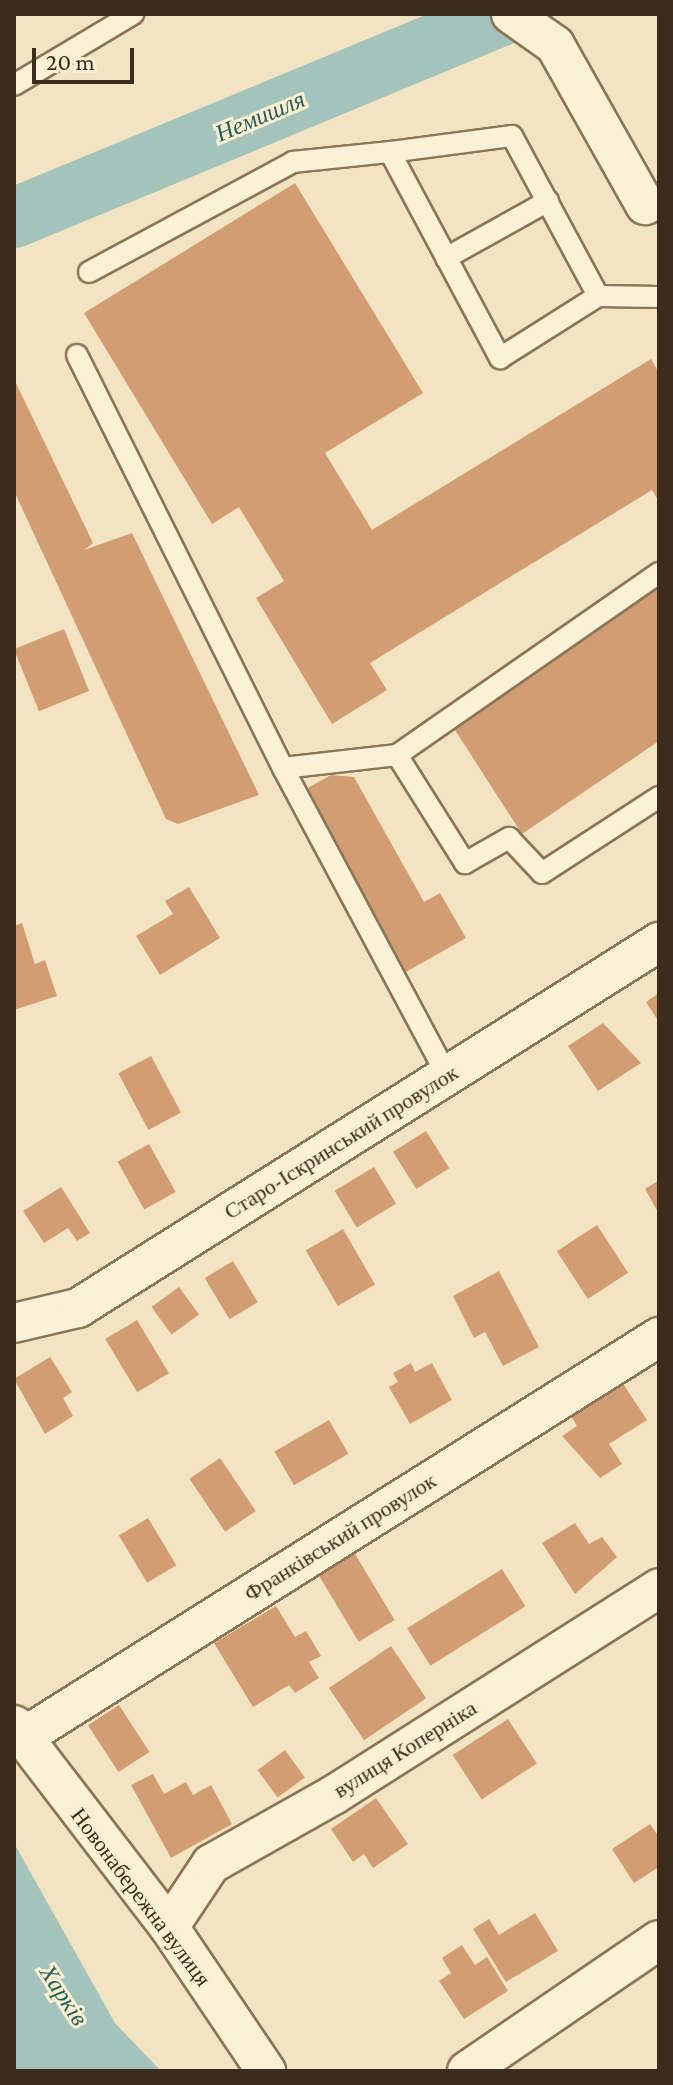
<!DOCTYPE html>
<html>
<head>
<meta charset="utf-8">
<style>
  body { margin:0 }
  #map { position:relative; width:673px; height:2085px; overflow:hidden; background:#f2e4c2; font-family:"Crimson Pro",serif }
  div>[style] { position:absolute }
  [style*='--x'] { left:calc(var(--x)*1px); top:calc(var(--y)*1px); width:calc(var(--w)*1px); rotate:calc(var(--a)*1deg) }
  .water>* { inset:0; background:#a4c4bb }
  .river>* { height:60px; margin:-30px; padding:0 30px; transform-origin:30px; border-radius:30px; background:#a4c4bb }
  .building>* { inset:0; background:#d39d74; transform-origin:0 0 }
  .roads { filter:drop-shadow(2px 0 #8d7557) drop-shadow(-2px 0 #8d7557) drop-shadow(0 2px #8d7557) drop-shadow(0 -2px #8d7557) }
  .lane>* { height:20px; margin:-10px; padding:0 10px; transform-origin:10px; border-radius:10px; background:#fbf1d6 }
  .street>* { height:38px; margin:-19px; padding:0 19px; transform-origin:19px; border-radius:19px; background:#fbf1d6 }
  span { translate:-50% -50%; white-space:nowrap; text-align:center; line-height:1.15; -webkit-text-stroke:6px #f8eed2; paint-order:stroke }
  .street-label { font-size:22px; color:#3c2c1d }
  .water-label { font-size:24px; color:#2b5d5a; font-style:italic }
  .frame { position:absolute; inset:0; border:16px solid #3c2c1d; pointer-events:none }
  .scale { position:absolute; left:32px; top:48px; width:102px; height:36px; box-sizing:border-box; border:4px solid #3c2c1d; border-top:0; padding-left:10px; font-size:24px; line-height:28px; white-space:nowrap; color:#3c2c1d; -webkit-text-stroke:6px #f8eed2; paint-order:stroke }
</style>
</head>
<body>
<div id="map">
  <div class="water">
    <i style="clip-path:polygon(14px 1843px,115px 2023px,161px 2071px,14px 2071px)"></i>
  </div>
  <div class="river">
    <i style="--x:14;--y:218;--w:533;--a:-22.52"></i>
  </div>
  <div class="building">
    <i style="clip-path:polygon(295px 183px,423px 393px,325px 453px,372px 530px,651px 359px,659px 373px,659px 502px,652px 490px,370px 663px,387px 690px,332px 724px,256px 598px,284px 581px,239px 507px,212px 524px,84px 313px)"></i>
    <i style="clip-path:polygon(14px 379px,93px 543px,84px 550px,132px 533px,259px 795px,178px 824px,166px 819px,14px 491px)"></i>
    <i style="clip-path:polygon(659px 584px,659px 741px,522px 834px,453px 727px)"></i>
    <i style="left:64px;top:629px;width:67px;height:54px;rotate:68deg"></i>
    <i style="clip-path:polygon(331px 775px,354px 777px,424px 902px,440px 893px,466px 938px,406px 972px,306px 789px)"></i>
    <i style="clip-path:polygon(189px 887px,220px 938px,160px 975px,136px 936px,173px 914px,165px 901px)"></i>
    <i style="clip-path:polygon(22px 923px,35px 964px,45px 960px,57px 996px,14px 1010px,14px 926px)"></i>
    <i style="clip-path:polygon(659px 993px,659px 1022px,646px 1002px)"></i>
    <i style="clip-path:polygon(603px 1023px,641px 1063px,598px 1091px,568px 1046px)"></i>
    <i style="left:151px;top:1056px;width:64px;height:37px;rotate:62deg"></i>
    <i style="left:426px;top:1131px;width:44px;height:39px;rotate:58deg"></i>
    <i style="left:149px;top:1144px;width:55px;height:36px;rotate:61deg"></i>
    <i style="left:374px;top:1167px;width:43px;height:46px;rotate:59deg"></i>
    <i style="clip-path:polygon(659px 1180px,659px 1214px,645px 1189px)"></i>
    <i style="clip-path:polygon(61px 1187px,90px 1233px,77px 1241px,68px 1228px,44px 1243px,23px 1211px)"></i>
    <i style="left:597px;top:1225px;width:57px;height:48px;rotate:57deg"></i>
    <i style="left:343px;top:1229px;width:64px;height:43px;rotate:60deg"></i>
    <i style="left:233px;top:1261px;width:48px;height:33px;rotate:59deg"></i>
    <i style="clip-path:polygon(499px 1271px,539px 1347px,503px 1366px,485px 1332px,474px 1338px,453px 1296px)"></i>
    <i style="left:179px;top:1287px;width:34px;height:34px;rotate:54deg"></i>
    <i style="left:137px;top:1320px;width:62px;height:37px;rotate:59deg"></i>
    <i style="clip-path:polygon(50px 1357px,72px 1392px,63px 1398px,73px 1416px,45px 1434px,14px 1379px)"></i>
    <i style="clip-path:polygon(411px 1363px,415px 1372px,432px 1363px,452px 1400px,410px 1424px,389px 1387px,398px 1382px,393px 1373px)"></i>
    <i style="clip-path:polygon(620px 1379px,647px 1420px,609px 1444px,622px 1464px,600px 1478px,562px 1436px,577px 1426px,569px 1412px)"></i>
    <i style="left:329px;top:1420px;width:39px;height:63px;rotate:60deg"></i>
    <i style="left:220px;top:1458px;width:64px;height:37px;rotate:56deg"></i>
    <i style="left:148px;top:1518px;width:55px;height:34px;rotate:59deg"></i>
    <i style="clip-path:polygon(575px 1523px,589px 1544px,602px 1537px,617px 1557px,575px 1594px,542px 1543px)"></i>
    <i style="left:355px;top:1554px;width:77px;height:42px;rotate:59deg"></i>
    <i style="left:502px;top:1569px;width:44px;height:112px;rotate:58deg"></i>
    <i style="clip-path:polygon(276px 1606px,295px 1637px,306px 1631px,321px 1656px,309px 1662px,319px 1678px,295px 1693px,289px 1685px,253px 1707px,214px 1643px)"></i>
    <i style="left:391px;top:1646px;width:63px;height:75px;rotate:56deg"></i>
    <i style="left:119px;top:1705px;width:56px;height:37px;rotate:57deg"></i>
    <i style="left:508px;top:1719px;width:53px;height:66px;rotate:57deg"></i>
    <i style="left:285px;top:1750px;width:34px;height:34px;rotate:54deg"></i>
    <i style="clip-path:polygon(153px 1774px,164px 1794px,186px 1782px,193px 1795px,211px 1785px,232px 1824px,171px 1858px,131px 1785px)"></i>
    <i style="clip-path:polygon(376px 1798px,408px 1844px,373px 1868px,364px 1854px,353px 1862px,331px 1829px)"></i>
    <i style="clip-path:polygon(650px 1824px,659px 1837px,659px 1867px,634px 1883px,612px 1849px)"></i>
    <i style="clip-path:polygon(535px 1913px,558px 1951px,506px 1982px,473px 1929px,489px 1919px,499px 1935px)"></i>
    <i style="clip-path:polygon(462px 1945px,475px 1965px,487px 1957px,508px 1991px,464px 2019px,439px 1981px,451px 1973px,442px 1958px)"></i>
  </div>
  <div class="roads">
    <div class="lane">
      <i style="--x:14;--y:85;--w:139;--a:-30.8"></i>
      <i style="--x:390;--y:152;--w:123;--a:-7.5"></i>
      <i style="--x:512;--y:136;--w:182;--a:61.7"></i>
      <i style="--x:446;--y:258;--w:117;--a:-29.2"></i>
      <i style="--x:89;--y:272;--w:232;--a:-28.3"></i>
      <i style="--x:293;--y:162;--w:98;--a:-5.9"></i>
      <i style="--x:390;--y:152;--w:234;--a:61.9"></i>
      <i style="--x:500;--y:358;--w:116;--a:-32.3"></i>
      <i style="--x:598;--y:296;--w:61;--a:0.9"></i>
      <i style="--x:77;--y:355;--w:462;--a:63.5"></i>
      <i style="--x:283;--y:768;--w:348;--a:61.9"></i>
      <i style="--x:397;--y:755;--w:128;--a:57.8"></i>
      <i style="--x:465;--y:863;--w:51;--a:-29.6"></i>
      <i style="--x:509;--y:838;--w:48;--a:46.7"></i>
      <i style="--x:542;--y:873;--w:140;--a:-33"></i>
      <i style="--x:283;--y:768;--w:115;--a:-6.5"></i>
      <i style="--x:397;--y:755;--w:319;--a:-34.8"></i>
    </div>
    <div class="street">
      <i style="--x:511;--y:14;--w:54;--a:35.2"></i>
      <i style="--x:555;--y:45;--w:184;--a:60.6"></i>
      <i style="--x:14;--y:1323;--w:66;--a:-13.2"></i>
      <i style="--x:78;--y:1308;--w:687;--a:-32.21"></i>
      <i style="--x:14;--y:1725;--w:255;--a:52.5"></i>
      <i style="--x:169;--y:1927;--w:174;--a:56"></i>
      <i style="--x:22;--y:1738;--w:753;--a:-32.19"></i>
      <i style="--x:169;--y:1927;--w:76;--a:-56.3"></i>
      <i style="--x:211;--y:1864;--w:142;--a:-29.4"></i>
      <i style="--x:335;--y:1794;--w:384;--a:-32.4"></i>
      <i style="--x:467;--y:2071;--w:232;--a:-34.3"></i>
    </div>
  </div>
  <div class="street-label">
    <span style="left:341px;top:1142px;rotate:-32deg">Старо-Іскринський провулок</span>
    <span style="left:340px;top:1537px;rotate:-32deg">Франківський провулок</span>
    <span style="left:405px;top:1749px;rotate:-32deg">вулиця Коперніка</span>
    <span style="left:141px;top:1897px;rotate:53deg">Новонабережна вулиця</span>
  </div>
  <div class="water-label">
    <span style="left:260px;top:116px;rotate:-23deg">Немишля</span>
    <span style="left:64px;top:1995px;rotate:57deg">Харків</span>
  </div>
  <div class="frame"></div>
  <div class="scale">20 m</div>
</div>
</body>
</html>
